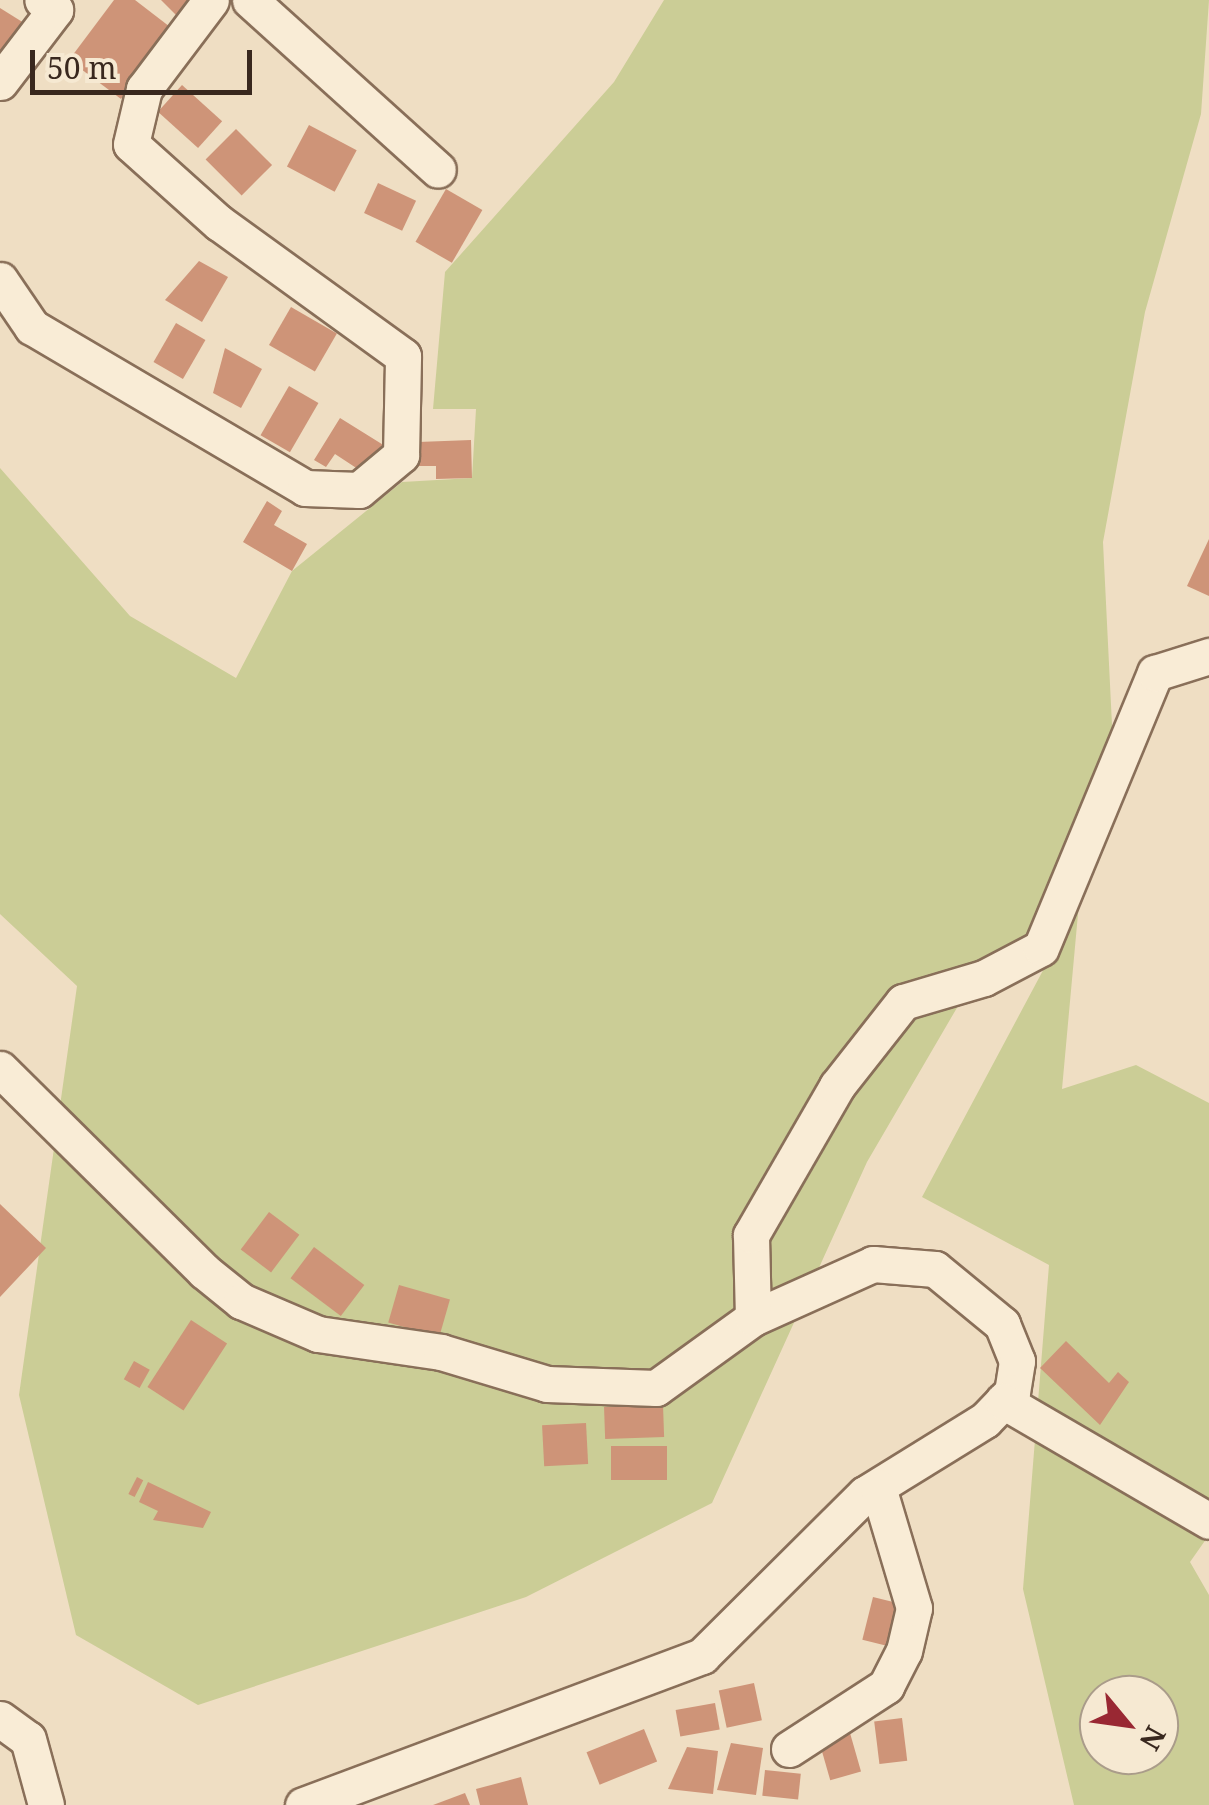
<!DOCTYPE html>
<html>
<head>
<meta charset="utf-8">
<style>
  body { margin:0 }
  #map { position:relative; width:1209px; height:1805px; overflow:hidden; background:#efdec3; font-family:"Noto Serif",serif }
  div>[style] { position:absolute }
  [style*='--x'] { left:calc(var(--x)*1px); top:calc(var(--y)*1px); width:calc(var(--w)*1px); rotate:calc(var(--a)*1deg) }
  .green>* { inset:0; background:#cbcd96 }
  .building>* { inset:0; background:#ce9478; transform-origin:0 0 }
  .roads { filter:drop-shadow(2px 0 #896f59) drop-shadow(-2px 0 #896f59) drop-shadow(0 2px #896f59) drop-shadow(0 -2px #896f59) }
  .minor>* { height:35px; margin:-17.5px; padding:0 17.5px; transform-origin:17.5px; border-radius:17.5px; background:#f9ecd6 }
  span { translate:-50% -50%; white-space:nowrap; text-align:center; line-height:1.15; -webkit-text-stroke:9px #f6e9d2; paint-order:stroke }
  .north { position:absolute; left:1079px; top:1675px; width:100px; height:100px; box-sizing:border-box; background:#f6e9d2; border:2px solid #aa9c8a; border-radius:50%; rotate:119deg; font-size:28px; font-weight:700; line-height:40px; text-align:center; color:#39281e }
  .north::after { content:''; display:block; margin:auto; width:35px; height:45px; background:#992833; clip-path:polygon(50% 0,100% 100%,50% 72%,0 100%) }
  .scale { position:absolute; left:30px; top:50px; width:222px; height:45px; box-sizing:border-box; border:5px solid #39281e; border-top:0; padding-left:12px; font-size:30px; line-height:35px; white-space:nowrap; color:#39281e; -webkit-text-stroke:8px #f6e9d2; paint-order:stroke }
</style>
</head>
<body>
<div id="map">
  <div class="green">
    <i style="clip-path:polygon(664px 0,1209px 0,1201px 114px,1145px 312px,1103px 542px,1116px 806px,1011px 968px,972px 982px,867px 1162px,712px 1503px,526px 1597px,198px 1705px,76px 1635px,19px 1395px,77px 986px,0 914px,0 468px,130px 616px,236px 678px,292px 571px,402px 482px,472px 478px,476px 409px,433px 409px,445px 272px,614px 82px)"></i>
    <i style="clip-path:polygon(evenodd,1079px 903px,1062px 1089px,1136px 1065px,1209px 1103px,1209px 1535px,1190px 1562px,1209px 1595px,1209px 1805px,1074px 1805px,1023px 1589px,1049px 1265px,922px 1197px,1079px 903px,1099px 1695px,1159px 1695px,1159px 1755px,1099px 1755px,1099px 1695px)"></i>
  </div>
  <div class="building">
    <i style="clip-path:polygon(114px 0,135px 0,174px 30px,121px 99px,69px 60px)"></i>
    <i style="clip-path:polygon(161px 0,191px 0,176px 15px)"></i>
    <i style="clip-path:polygon(0 8px,24px 23px,0 63px)"></i>
    <i style="left:182px;top:85px;width:54px;height:36px;rotate:42deg"></i>
    <i style="left:309px;top:125px;width:54px;height:47px;rotate:28deg"></i>
    <i style="left:236px;top:129px;width:51px;height:43px;rotate:45deg"></i>
    <i style="left:378px;top:183px;width:42px;height:33px;rotate:25deg"></i>
    <i style="left:446px;top:189px;width:42px;height:61px;rotate:30deg"></i>
    <i style="clip-path:polygon(199px 261px,228px 277px,202px 322px,165px 300px)"></i>
    <i style="left:291px;top:307px;width:53px;height:44px;rotate:30deg"></i>
    <i style="left:176px;top:323px;width:34px;height:45px;rotate:30deg"></i>
    <i style="clip-path:polygon(225px 348px,262px 369px,241px 408px,213px 393px)"></i>
    <i style="left:289px;top:386px;width:34px;height:57px;rotate:30deg"></i>
    <i style="clip-path:polygon(340px 418px,385px 446px,367px 475px,335px 454px,326px 467px,314px 460px)"></i>
    <i style="clip-path:polygon(471px 440px,472px 478px,436px 479px,436px 466px,419px 466px,418px 442px)"></i>
    <i style="clip-path:polygon(267px 501px,282px 511px,274px 525px,307px 544px,292px 571px,243px 542px)"></i>
    <i style="clip-path:polygon(1209px 539px,1209px 596px,1187px 586px)"></i>
    <i style="clip-path:polygon(0 1204px,46px 1248px,0 1297px)"></i>
    <i style="left:269px;top:1212px;width:38px;height:47px;rotate:37deg"></i>
    <i style="left:314px;top:1247px;width:63px;height:39px;rotate:37deg"></i>
    <i style="left:399px;top:1285px;width:53px;height:39px;rotate:16deg"></i>
    <i style="left:191px;top:1320px;width:43px;height:80px;rotate:33deg"></i>
    <i style="clip-path:polygon(1066px 1341px,1109px 1383px,1118px 1372px,1129px 1382px,1100px 1425px,1040px 1368px)"></i>
    <i style="left:134px;top:1361px;width:18px;height:21px;rotate:29deg"></i>
    <i style="left:663px;top:1405px;width:32px;height:59px;rotate:88deg"></i>
    <i style="left:586px;top:1423px;width:41px;height:44px;rotate:87deg"></i>
    <i style="left:611px;top:1446px;width:56px;height:34px"></i>
    <i style="left:137px;top:1477px;width:7px;height:19px;rotate:27deg"></i>
    <i style="clip-path:polygon(148px 1482px,211px 1512px,203px 1528px,153px 1520px,158px 1511px,139px 1502px)"></i>
    <i style="left:873px;top:1597px;width:25px;height:44px;rotate:14deg"></i>
    <i style="left:754px;top:1683px;width:38px;height:36px;rotate:78deg"></i>
    <i style="left:715px;top:1703px;width:27px;height:40px;rotate:80deg"></i>
    <i style="left:902px;top:1718px;width:43px;height:28px;rotate:83deg"></i>
    <i style="left:644px;top:1729px;width:35px;height:62px;rotate:68deg"></i>
    <i style="left:850px;top:1733px;width:40px;height:32px;rotate:74deg"></i>
    <i style="clip-path:polygon(731px 1743px,763px 1748px,756px 1795px,717px 1790px)"></i>
    <i style="clip-path:polygon(687px 1747px,718px 1751px,713px 1794px,668px 1789px)"></i>
    <i style="left:765px;top:1770px;width:36px;height:26px;rotate:6deg"></i>
    <i style="clip-path:polygon(521px 1777px,528px 1805px,480px 1805px,476px 1789px)"></i>
    <i style="clip-path:polygon(465px 1793px,470px 1805px,433px 1805px)"></i>
  </div>
  <div class="roads">
    <div class="minor">
      <i style="--x:250;--y:0;--w:253;--a:42.1"></i>
      <i style="--x:0;--y:82;--w:91;--a:-52.6"></i>
      <i style="--x:55;--y:10;--w:16;--a:-142"></i>
      <i style="--x:0;--y:280;--w:57;--a:55.8"></i>
      <i style="--x:32;--y:327;--w:317;--a:30.5"></i>
      <i style="--x:305;--y:488;--w:54;--a:2.1"></i>
      <i style="--x:359;--y:490;--w:55;--a:-39.8"></i>
      <i style="--x:401;--y:455;--w:99;--a:-88.8"></i>
      <i style="--x:403;--y:356;--w:227;--a:-144.1"></i>
      <i style="--x:219;--y:223;--w:118;--a:-138.1"></i>
      <i style="--x:131;--y:144;--w:57;--a:-76.7"></i>
      <i style="--x:144;--y:89;--w:111;--a:-53"></i>
      <i style="--x:0;--y:1069;--w:287;--a:44.7"></i>
      <i style="--x:204;--y:1271;--w:48;--a:39"></i>
      <i style="--x:241;--y:1301;--w:84;--a:23.2"></i>
      <i style="--x:318;--y:1334;--w:124;--a:8.3"></i>
      <i style="--x:441;--y:1352;--w:111;--a:16.8"></i>
      <i style="--x:547;--y:1384;--w:109;--a:2.1"></i>
      <i style="--x:656;--y:1388;--w:120;--a:-35.8"></i>
      <i style="--x:753;--y:1318;--w:132;--a:-24.2"></i>
      <i style="--x:873;--y:1264;--w:62;--a:4.6"></i>
      <i style="--x:935;--y:1269;--w:87;--a:39.4"></i>
      <i style="--x:1002;--y:1324;--w:40;--a:68"></i>
      <i style="--x:1017;--y:1361;--w:31;--a:99"></i>
      <i style="--x:1012;--y:1392;--w:39;--a:134"></i>
      <i style="--x:985;--y:1420;--w:141;--a:148.3"></i>
      <i style="--x:865;--y:1494;--w:230;--a:135.2"></i>
      <i style="--x:702;--y:1656;--w:426;--a:159.5"></i>
      <i style="--x:753;--y:1318;--w:83;--a:-91.4"></i>
      <i style="--x:751;--y:1235;--w:172;--a:-60"></i>
      <i style="--x:837;--y:1086;--w:107;--a:-51.8"></i>
      <i style="--x:903;--y:1002;--w:84;--a:-16.5"></i>
      <i style="--x:984;--y:978;--w:64;--a:-27.8"></i>
      <i style="--x:1041;--y:948;--w:298;--a:-67.5"></i>
      <i style="--x:1155;--y:673;--w:57;--a:-17.5"></i>
      <i style="--x:1003;--y:1401;--w:238;--a:30.2"></i>
      <i style="--x:0;--y:1719;--w:34;--a:36"></i>
      <i style="--x:28;--y:1739;--w:68;--a:74.7"></i>
      <i style="--x:789;--y:1749;--w:116;--a:-33"></i>
      <i style="--x:886;--y:1686;--w:39;--a:-63"></i>
      <i style="--x:904;--y:1651;--w:44;--a:-76.9"></i>
      <i style="--x:914;--y:1608;--w:126;--a:-106.6"></i>
    </div>
  </div>
  <div class="north">N</div>
  <div class="scale">50 m</div>
</div>
</body>
</html>
